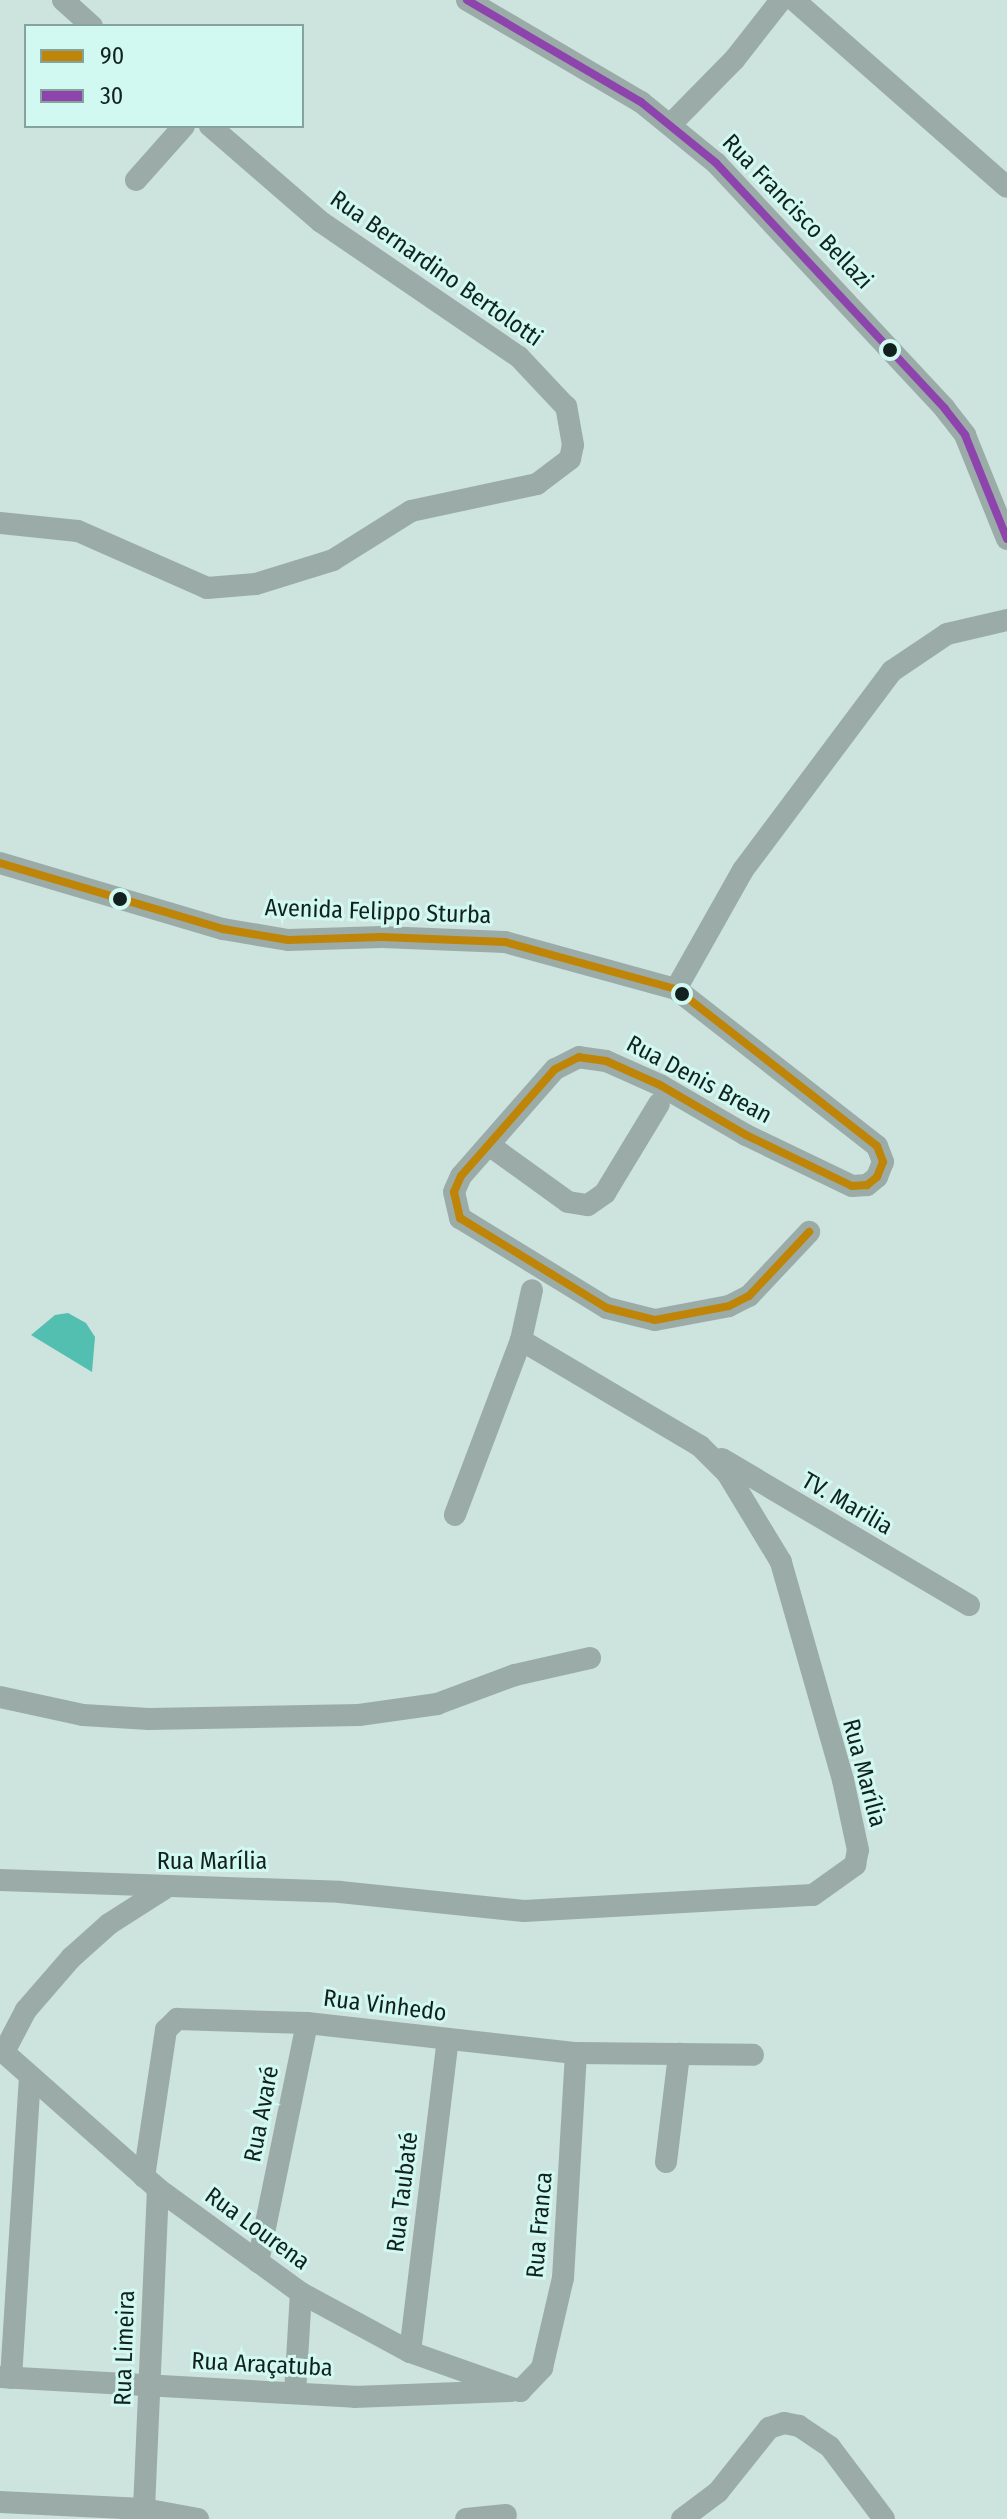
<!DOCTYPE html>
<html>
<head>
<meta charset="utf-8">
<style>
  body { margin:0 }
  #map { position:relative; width:1007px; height:2519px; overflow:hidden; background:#cde3de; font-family:"Fira Sans Condensed",sans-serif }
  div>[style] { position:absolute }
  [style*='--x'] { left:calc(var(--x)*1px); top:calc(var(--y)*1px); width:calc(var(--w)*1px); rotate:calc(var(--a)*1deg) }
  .water>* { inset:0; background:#53bfb1 }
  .minor>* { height:22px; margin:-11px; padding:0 11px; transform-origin:11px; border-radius:11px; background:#9baca8 }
  .bus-1>* { height:8px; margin:-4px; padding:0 4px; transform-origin:4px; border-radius:4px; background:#be8508 }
  .bus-2>* { height:8px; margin:-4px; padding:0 4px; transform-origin:4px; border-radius:4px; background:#8e44ad }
  .dots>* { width:22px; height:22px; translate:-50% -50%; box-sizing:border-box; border:4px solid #d1f9f1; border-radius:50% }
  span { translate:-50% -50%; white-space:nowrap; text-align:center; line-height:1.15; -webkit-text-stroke:6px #d1f9f1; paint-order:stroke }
  .street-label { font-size:24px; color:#12211e }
  .legend { position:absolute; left:24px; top:24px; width:280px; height:104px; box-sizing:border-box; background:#d1f9f1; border:2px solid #85a39d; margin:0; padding:10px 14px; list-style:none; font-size:24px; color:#12211e }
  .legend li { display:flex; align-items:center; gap:16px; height:40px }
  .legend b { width:40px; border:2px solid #85a39d }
</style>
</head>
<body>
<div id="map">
  <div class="water">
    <i style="clip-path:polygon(68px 1313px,86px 1323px,95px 1337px,92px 1372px,31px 1335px,55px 1315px)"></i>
  </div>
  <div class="minor">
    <i style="--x:63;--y:0;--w:39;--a:42"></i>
    <i style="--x:467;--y:0;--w:202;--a:30.4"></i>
    <i style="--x:641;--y:102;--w:97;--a:39.1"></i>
    <i style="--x:716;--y:163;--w:336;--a:47"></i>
    <i style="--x:945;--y:409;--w:33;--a:52"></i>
    <i style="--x:965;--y:435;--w:112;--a:68"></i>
    <i style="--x:794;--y:0;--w:283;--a:41.3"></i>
    <i style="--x:671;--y:124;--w:90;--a:-45.5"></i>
    <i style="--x:734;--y:60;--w:76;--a:-51.9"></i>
    <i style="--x:136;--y:180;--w:72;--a:-48.4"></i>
    <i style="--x:0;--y:523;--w:78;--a:5.9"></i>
    <i style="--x:78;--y:531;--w:141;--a:23.8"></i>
    <i style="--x:207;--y:588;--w:49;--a:-4.7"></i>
    <i style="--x:256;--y:584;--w:81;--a:-17.3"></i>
    <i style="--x:333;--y:560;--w:92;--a:-32.1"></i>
    <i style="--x:411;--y:511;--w:129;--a:-12.1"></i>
    <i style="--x:537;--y:484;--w:41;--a:-37.1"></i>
    <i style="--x:570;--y:459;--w:14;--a:-78"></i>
    <i style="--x:573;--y:445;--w:39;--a:-100"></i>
    <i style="--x:566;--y:407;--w:69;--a:-133.2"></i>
    <i style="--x:519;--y:357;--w:240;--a:-145.7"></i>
    <i style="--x:321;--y:222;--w:147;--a:-139.1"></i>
    <i style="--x:0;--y:863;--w:233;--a:16.5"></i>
    <i style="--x:223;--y:929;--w:66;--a:9.6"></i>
    <i style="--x:288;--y:940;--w:94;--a:-1.8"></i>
    <i style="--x:382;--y:937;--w:123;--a:2.3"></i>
    <i style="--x:505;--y:942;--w:177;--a:15.4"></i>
    <i style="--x:676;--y:989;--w:255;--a:38"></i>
    <i style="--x:877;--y:1146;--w:17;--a:69"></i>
    <i style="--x:883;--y:1162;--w:16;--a:112"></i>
    <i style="--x:877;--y:1177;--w:13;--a:141"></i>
    <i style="--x:867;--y:1185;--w:15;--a:176"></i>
    <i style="--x:852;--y:1186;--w:118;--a:-154.3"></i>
    <i style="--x:746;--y:1135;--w:99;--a:-149.8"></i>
    <i style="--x:660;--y:1085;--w:59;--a:-156"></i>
    <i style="--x:606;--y:1061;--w:27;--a:-172"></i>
    <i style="--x:579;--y:1057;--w:27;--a:153"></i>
    <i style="--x:555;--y:1069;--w:142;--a:131.3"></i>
    <i style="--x:461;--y:1176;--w:17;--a:114"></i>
    <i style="--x:454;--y:1192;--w:27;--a:77"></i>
    <i style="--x:460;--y:1218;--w:172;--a:31.5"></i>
    <i style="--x:607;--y:1308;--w:49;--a:14"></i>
    <i style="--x:655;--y:1320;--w:75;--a:-10.7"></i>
    <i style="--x:729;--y:1306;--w:22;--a:-27"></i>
    <i style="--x:749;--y:1296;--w:88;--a:-46.8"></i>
    <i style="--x:676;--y:989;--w:137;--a:-60.6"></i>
    <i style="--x:743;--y:870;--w:249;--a:-53.2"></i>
    <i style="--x:892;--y:671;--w:66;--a:-33.9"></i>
    <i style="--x:947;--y:634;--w:62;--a:-13.1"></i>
    <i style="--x:489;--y:1145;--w:97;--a:35.8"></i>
    <i style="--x:568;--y:1202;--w:20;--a:9"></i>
    <i style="--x:588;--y:1205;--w:21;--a:-35"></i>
    <i style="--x:605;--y:1193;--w:104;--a:-58.8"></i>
    <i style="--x:521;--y:1340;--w:51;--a:-77.6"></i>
    <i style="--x:722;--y:1459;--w:287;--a:30.6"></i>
    <i style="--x:0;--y:1697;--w:85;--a:12.2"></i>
    <i style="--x:83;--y:1715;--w:66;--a:3.5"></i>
    <i style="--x:149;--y:1719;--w:210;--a:-1.1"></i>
    <i style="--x:359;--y:1715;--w:79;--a:-8"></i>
    <i style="--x:437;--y:1704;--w:83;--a:-20.4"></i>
    <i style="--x:515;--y:1675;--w:77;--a:-12.8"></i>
    <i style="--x:0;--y:1880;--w:340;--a:2"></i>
    <i style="--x:340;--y:1892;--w:185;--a:5.9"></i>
    <i style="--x:524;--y:1911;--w:289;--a:-3.2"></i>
    <i style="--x:813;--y:1895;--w:52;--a:-35.5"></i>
    <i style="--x:855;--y:1865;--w:15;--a:-79"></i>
    <i style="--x:858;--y:1850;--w:72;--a:-102.1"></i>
    <i style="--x:843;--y:1780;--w:227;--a:-105.9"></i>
    <i style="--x:781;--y:1562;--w:104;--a:-121.2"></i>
    <i style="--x:727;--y:1473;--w:38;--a:-135"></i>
    <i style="--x:700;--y:1446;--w:208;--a:-149.4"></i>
    <i style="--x:521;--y:1340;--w:187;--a:110.7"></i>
    <i style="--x:0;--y:2049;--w:211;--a:41.5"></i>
    <i style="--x:158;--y:2189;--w:177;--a:36"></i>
    <i style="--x:301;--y:2293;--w:124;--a:28.4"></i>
    <i style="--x:410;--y:2352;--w:117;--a:19.5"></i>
    <i style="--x:4;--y:2052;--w:47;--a:-62.4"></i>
    <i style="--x:26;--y:2010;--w:69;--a:-49.1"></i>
    <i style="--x:71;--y:1958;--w:51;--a:-41.8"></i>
    <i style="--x:109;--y:1924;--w:65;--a:-32.5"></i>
    <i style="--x:666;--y:2162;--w:109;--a:-83.1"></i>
    <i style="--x:144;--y:2177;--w:149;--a:-81.5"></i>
    <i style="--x:166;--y:2030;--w:16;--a:-45"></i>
    <i style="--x:177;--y:2019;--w:130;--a:1.8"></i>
    <i style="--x:307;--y:2023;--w:271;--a:6.4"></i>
    <i style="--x:576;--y:2053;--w:177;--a:0.6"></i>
    <i style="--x:258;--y:2262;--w:244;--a:-78.4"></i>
    <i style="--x:410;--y:2352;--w:315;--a:-83.1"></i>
    <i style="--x:0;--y:2377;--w:355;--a:3.2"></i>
    <i style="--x:354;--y:2397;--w:157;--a:-2.2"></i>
    <i style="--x:11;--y:2378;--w:301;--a:-86.4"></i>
    <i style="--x:520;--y:2391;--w:32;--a:-46"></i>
    <i style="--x:542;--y:2368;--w:92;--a:-76.9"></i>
    <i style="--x:563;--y:2278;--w:225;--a:-86.7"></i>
    <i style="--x:295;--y:2393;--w:100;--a:-86.6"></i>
    <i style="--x:0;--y:2502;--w:144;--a:2.8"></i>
    <i style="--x:144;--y:2509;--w:55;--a:10.5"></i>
    <i style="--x:144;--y:2509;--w:320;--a:-87.5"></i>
    <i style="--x:466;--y:2519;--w:40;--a:-5.7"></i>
    <i style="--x:682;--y:2519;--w:45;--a:-36.9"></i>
    <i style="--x:718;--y:2492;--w:82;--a:-51.4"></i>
    <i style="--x:769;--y:2428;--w:16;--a:-18"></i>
    <i style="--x:784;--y:2423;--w:15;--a:11"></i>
    <i style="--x:799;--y:2426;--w:37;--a:34"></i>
    <i style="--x:830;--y:2447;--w:90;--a:53.1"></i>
  </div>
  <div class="bus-1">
    <i style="--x:0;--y:863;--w:233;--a:16.5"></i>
    <i style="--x:223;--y:929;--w:66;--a:9.6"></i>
    <i style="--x:288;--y:940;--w:94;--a:-1.8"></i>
    <i style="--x:382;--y:937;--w:123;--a:2.3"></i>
    <i style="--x:505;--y:942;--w:177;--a:15.4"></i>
    <i style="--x:676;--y:989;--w:255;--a:38"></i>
    <i style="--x:877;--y:1146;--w:17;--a:69"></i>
    <i style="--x:883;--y:1162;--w:16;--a:112"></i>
    <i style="--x:877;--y:1177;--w:13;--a:141"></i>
    <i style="--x:867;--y:1185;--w:15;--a:176"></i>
    <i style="--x:852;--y:1186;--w:118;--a:-154.3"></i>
    <i style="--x:746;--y:1135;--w:99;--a:-149.8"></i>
    <i style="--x:660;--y:1085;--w:59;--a:-156"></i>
    <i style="--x:606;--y:1061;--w:27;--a:-172"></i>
    <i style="--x:579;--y:1057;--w:27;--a:153"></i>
    <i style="--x:555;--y:1069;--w:142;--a:131.3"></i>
    <i style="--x:461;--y:1176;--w:17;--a:114"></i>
    <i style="--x:454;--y:1192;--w:27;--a:77"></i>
    <i style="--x:460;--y:1218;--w:172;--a:31.5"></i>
    <i style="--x:607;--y:1308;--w:49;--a:14"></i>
    <i style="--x:655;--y:1320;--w:75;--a:-10.7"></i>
    <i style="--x:729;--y:1306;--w:22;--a:-27"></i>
    <i style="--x:749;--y:1296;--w:88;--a:-46.8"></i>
  </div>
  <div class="bus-2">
    <i style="--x:467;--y:0;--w:202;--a:30.4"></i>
    <i style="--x:641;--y:102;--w:97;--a:39.1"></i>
    <i style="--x:716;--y:163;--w:336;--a:47"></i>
    <i style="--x:945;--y:409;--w:33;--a:52"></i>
    <i style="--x:965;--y:435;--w:112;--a:68"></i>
  </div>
  <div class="dots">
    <i style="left:890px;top:350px;background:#12211e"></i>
    <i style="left:120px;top:899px;background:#12211e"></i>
    <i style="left:682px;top:994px;background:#12211e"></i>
  </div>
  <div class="street-label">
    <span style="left:797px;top:212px;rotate:46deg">Rua Francisco Bellazi</span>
    <span style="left:436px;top:269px;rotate:35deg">Rua Bernardino Bertolotti</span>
    <span style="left:378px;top:912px;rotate:2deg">Avenida Felippo Sturba</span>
    <span style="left:699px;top:1080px;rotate:28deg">Rua Denis Brean</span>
    <span style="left:847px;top:1504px;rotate:30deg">TV. Marilia</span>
    <span style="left:864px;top:1773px;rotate:75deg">Rua Marília</span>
    <span style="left:212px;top:1862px">Rua Marília</span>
    <span style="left:385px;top:2006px;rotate:7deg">Rua Vinhedo</span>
    <span style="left:262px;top:2114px;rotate:-79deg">Rua Avaré</span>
    <span style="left:403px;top:2192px;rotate:-83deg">Rua Taubaté</span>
    <span style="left:540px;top:2225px;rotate:-85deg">Rua Franca</span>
    <span style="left:257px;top:2229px;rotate:36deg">Rua Lourena</span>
    <span style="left:125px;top:2348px;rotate:-88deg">Rua Limeira</span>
    <span style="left:262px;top:2365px;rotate:3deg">Rua Araçatuba</span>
  </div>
  <ul class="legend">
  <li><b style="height:10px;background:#be8508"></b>90</li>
  <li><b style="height:10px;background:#8e44ad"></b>30</li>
  </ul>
</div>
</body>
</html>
